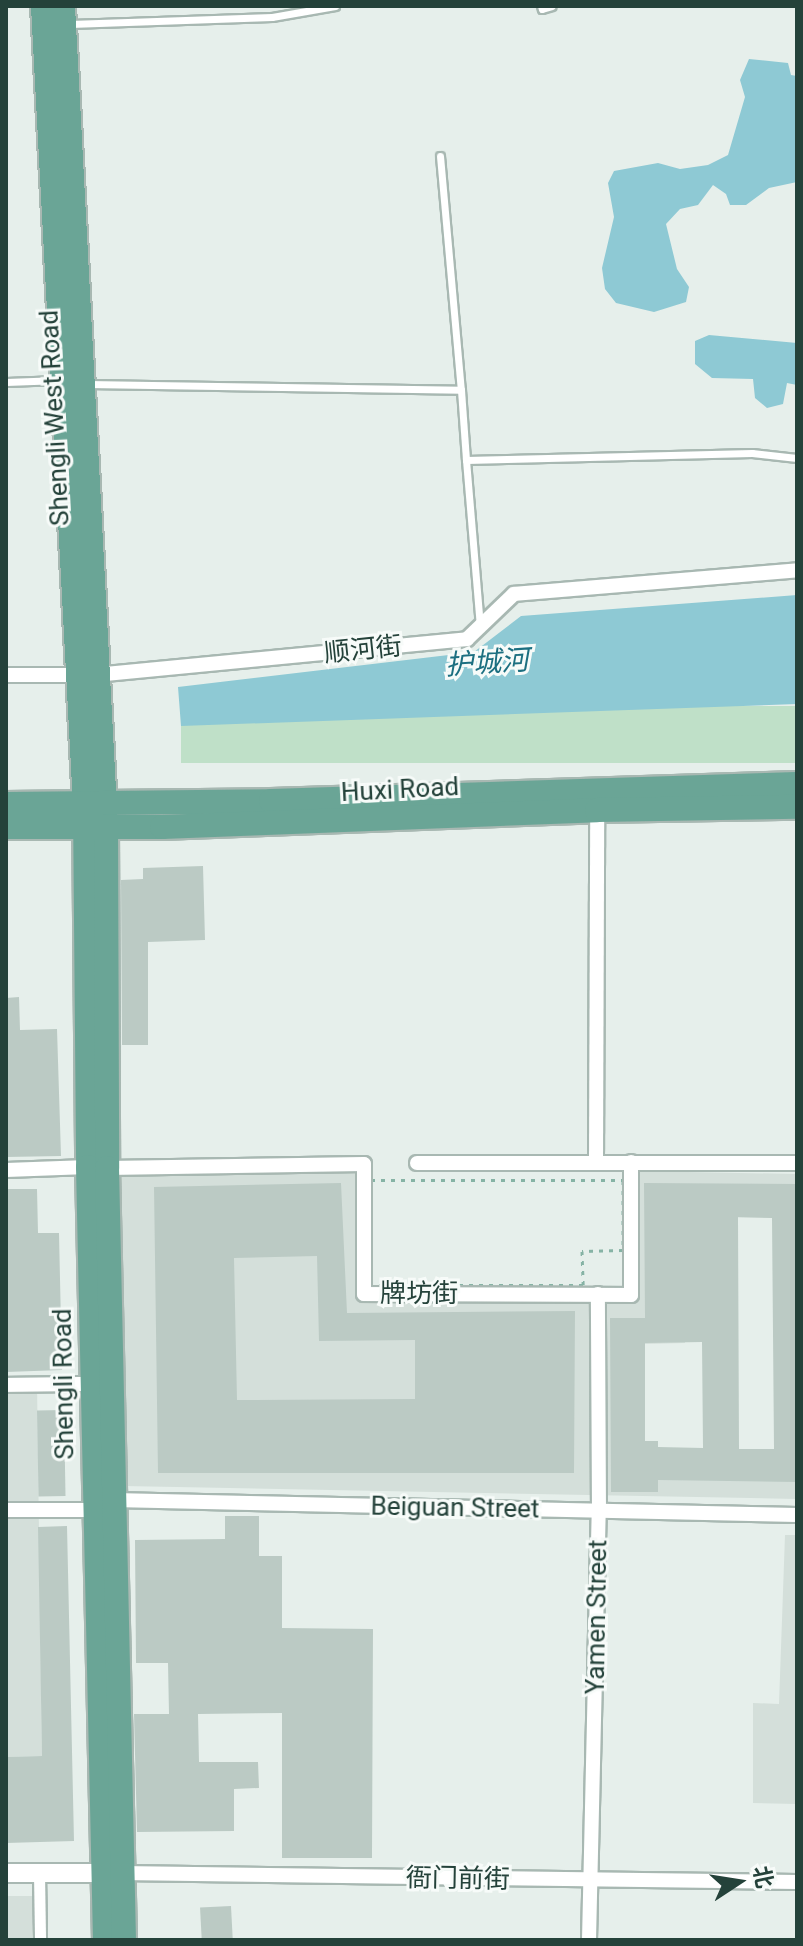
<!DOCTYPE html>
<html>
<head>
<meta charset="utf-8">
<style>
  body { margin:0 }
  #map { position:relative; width:803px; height:1946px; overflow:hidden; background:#e6efeb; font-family:Roboto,"Noto Sans SC",sans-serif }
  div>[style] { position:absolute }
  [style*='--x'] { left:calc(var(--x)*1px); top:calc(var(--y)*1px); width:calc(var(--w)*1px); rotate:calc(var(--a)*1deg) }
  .built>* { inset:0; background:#d4dfda; transform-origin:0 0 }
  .green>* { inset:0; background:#bfe0c8; transform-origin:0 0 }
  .water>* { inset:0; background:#8ec9d4 }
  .building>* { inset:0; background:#bbcac4; transform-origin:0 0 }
  .path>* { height:3px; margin-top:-1.5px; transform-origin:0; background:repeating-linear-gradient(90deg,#86b3a5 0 4px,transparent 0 10px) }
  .roads { filter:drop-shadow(2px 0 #a8b8b2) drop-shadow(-2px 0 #a8b8b2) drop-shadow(0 2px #a8b8b2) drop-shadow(0 -2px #a8b8b2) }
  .service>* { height:7px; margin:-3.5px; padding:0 3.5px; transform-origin:3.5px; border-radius:3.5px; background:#fff }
  .pedestrian>* { height:11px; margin:-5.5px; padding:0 5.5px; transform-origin:5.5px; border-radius:5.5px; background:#fff }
  .minor>* { height:14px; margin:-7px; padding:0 7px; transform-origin:7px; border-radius:7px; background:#fff }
  .tertiary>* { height:18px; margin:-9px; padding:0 9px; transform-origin:9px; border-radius:9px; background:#fff }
  .primary>* { height:24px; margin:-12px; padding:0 12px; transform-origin:12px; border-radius:12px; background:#6aa596 }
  span { translate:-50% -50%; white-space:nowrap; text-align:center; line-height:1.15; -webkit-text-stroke:6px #f7fbf9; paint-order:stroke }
  .street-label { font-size:26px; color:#24423a }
  .water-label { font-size:28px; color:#1c6f80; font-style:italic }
  .frame { position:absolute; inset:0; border:8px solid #24423a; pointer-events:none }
  .north { position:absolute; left:699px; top:1842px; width:80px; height:80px; -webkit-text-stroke:6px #f7fbf9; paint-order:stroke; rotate:78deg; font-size:22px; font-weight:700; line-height:32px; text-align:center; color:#24423a }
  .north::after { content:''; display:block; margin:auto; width:28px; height:36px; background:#24423a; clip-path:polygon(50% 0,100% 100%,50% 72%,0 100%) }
</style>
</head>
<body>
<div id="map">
  <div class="built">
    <i style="clip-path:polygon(356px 1170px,357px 1300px,636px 1301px,637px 1171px,797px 1174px,797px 1218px,693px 1217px,683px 1227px,685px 1343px,645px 1344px,645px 1441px,658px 1441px,658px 1480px,677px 1448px,797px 1450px,797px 1499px,123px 1486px,118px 1174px)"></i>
    <i style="clip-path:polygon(37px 1384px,42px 1756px,6px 1757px,6px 1385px)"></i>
    <i style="clip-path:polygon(785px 1535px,797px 1535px,797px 1804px,753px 1803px,753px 1703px,779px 1704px)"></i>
    <i style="left:6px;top:1896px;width:30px;height:44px"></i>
  </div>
  <div class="green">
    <i style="left:797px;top:706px;width:57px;height:616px;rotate:90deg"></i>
  </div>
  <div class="water">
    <i style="clip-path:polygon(749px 59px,788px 63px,791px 75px,797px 76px,797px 182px,769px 188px,746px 205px,730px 205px,726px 194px,713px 185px,698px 205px,680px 209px,666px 224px,677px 269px,689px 287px,686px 302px,654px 312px,616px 303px,605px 289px,602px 268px,614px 217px,608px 183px,614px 171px,658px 163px,680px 169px,708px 165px,728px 155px,745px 97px,740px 80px)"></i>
    <i style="clip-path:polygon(709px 335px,797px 343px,797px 385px,787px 383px,783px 404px,767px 408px,755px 398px,753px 379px,712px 378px,695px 364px,695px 341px)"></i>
    <i style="clip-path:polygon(797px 595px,797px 704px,181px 726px,178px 687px,474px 652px,521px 616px)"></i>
  </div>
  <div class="building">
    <i style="clip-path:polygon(203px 866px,205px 940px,148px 942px,148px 1045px,122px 1045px,121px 880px,143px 879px,143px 868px)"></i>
    <i style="clip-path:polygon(19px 997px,20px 1030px,57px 1029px,61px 1156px,6px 1157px,6px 998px)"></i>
    <i style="clip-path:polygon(evenodd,341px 1183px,347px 1313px,575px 1311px,574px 1473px,158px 1473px,154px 1187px,341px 1183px,317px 1256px,319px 1341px,415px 1340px,415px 1399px,237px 1400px,234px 1258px,317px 1256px)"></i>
    <i style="clip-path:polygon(evenodd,644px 1183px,797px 1184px,797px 1482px,658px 1480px,658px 1492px,611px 1492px,610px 1318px,645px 1318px,644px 1183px,738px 1217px,772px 1218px,774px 1449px,739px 1449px,738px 1217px,644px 1183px,702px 1342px,703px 1448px,658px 1447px,658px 1441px,645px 1441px,645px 1343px,702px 1342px)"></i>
    <i style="clip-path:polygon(6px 1189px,37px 1189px,38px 1233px,59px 1233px,62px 1370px,6px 1372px)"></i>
    <i style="left:64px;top:1410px;width:86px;height:27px;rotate:89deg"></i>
    <i style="clip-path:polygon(225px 1516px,259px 1516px,259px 1556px,282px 1556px,282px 1628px,373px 1629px,372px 1858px,282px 1858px,282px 1713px,198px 1714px,199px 1762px,258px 1762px,259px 1788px,234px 1789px,234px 1831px,137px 1832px,134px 1714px,169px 1714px,168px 1663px,136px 1663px,135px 1540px,225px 1539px)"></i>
    <i style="clip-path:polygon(67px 1526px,74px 1841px,6px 1843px,6px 1757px,42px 1756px,38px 1527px)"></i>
    <i style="left:231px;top:1906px;width:34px;height:31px;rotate:87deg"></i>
  </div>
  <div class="path">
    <i style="--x:371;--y:1180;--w:252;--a:0"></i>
    <i style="--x:623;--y:1180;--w:70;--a:90"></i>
    <i style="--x:623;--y:1250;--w:41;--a:178.6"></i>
    <i style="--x:582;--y:1251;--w:34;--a:88"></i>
    <i style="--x:583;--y:1285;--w:212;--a:180"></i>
    <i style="--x:371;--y:1285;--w:105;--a:-90"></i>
  </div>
  <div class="roads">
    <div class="service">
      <i style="--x:541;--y:6;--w:3;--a:72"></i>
      <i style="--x:542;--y:9;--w:10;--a:-17"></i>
      <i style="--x:70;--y:24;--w:202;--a:-2"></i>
      <i style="--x:272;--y:17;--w:64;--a:-9.9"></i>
      <i style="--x:440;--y:156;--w:235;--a:84.9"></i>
      <i style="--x:6;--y:382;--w:54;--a:-2.1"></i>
      <i style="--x:87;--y:384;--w:374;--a:0.9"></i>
      <i style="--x:461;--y:390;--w:70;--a:85.9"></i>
      <i style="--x:466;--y:460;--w:286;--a:-1.4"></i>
      <i style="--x:752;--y:453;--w:45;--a:6.3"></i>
      <i style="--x:466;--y:460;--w:166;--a:85.2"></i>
    </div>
    <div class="pedestrian">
      <i style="--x:39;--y:1873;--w:67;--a:89.1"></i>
    </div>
    <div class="minor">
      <i style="--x:6;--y:675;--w:89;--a:0"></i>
      <i style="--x:95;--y:675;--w:374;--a:-5.5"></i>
      <i style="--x:467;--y:639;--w:65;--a:-43.8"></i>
      <i style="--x:514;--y:594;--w:284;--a:-4.8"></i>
      <i style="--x:596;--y:1162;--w:352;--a:-89.8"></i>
      <i style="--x:417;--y:1163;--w:380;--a:0"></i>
      <i style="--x:107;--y:1168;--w:257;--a:-0.9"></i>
      <i style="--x:364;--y:1164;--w:130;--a:90"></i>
      <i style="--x:364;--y:1294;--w:267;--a:0.2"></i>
      <i style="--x:631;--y:1295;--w:133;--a:-90"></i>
      <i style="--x:6;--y:1170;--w:82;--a:-2.1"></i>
      <i style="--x:6;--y:1385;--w:86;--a:-0.7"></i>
      <i style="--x:113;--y:1500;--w:684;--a:1.26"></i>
      <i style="--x:6;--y:1510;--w:88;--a:0"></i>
      <i style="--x:120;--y:1873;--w:677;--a:0.76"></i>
      <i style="--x:589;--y:1940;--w:429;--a:-88.7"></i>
      <i style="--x:599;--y:1511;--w:217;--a:-90.3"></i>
    </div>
    <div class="tertiary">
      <i style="--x:6;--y:1873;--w:109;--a:0"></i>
    </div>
    <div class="primary">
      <i style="--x:43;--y:6;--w:799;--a:86.99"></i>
      <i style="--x:85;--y:804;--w:363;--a:89.5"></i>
      <i style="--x:88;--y:1167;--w:773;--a:88.74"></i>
      <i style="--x:63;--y:6;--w:823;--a:87.01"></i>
      <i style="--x:106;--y:828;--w:340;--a:89.8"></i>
      <i style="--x:107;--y:1168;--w:772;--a:88.74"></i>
      <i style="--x:6;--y:804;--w:265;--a:-0.6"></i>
      <i style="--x:271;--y:801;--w:526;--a:-1.85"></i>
      <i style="--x:6;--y:827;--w:156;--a:0"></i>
      <i style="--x:162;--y:827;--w:435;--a:-2.2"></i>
      <i style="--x:597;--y:810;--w:200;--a:-0.9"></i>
    </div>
  </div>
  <div class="street-label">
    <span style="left:55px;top:418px;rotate:-93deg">Shengli West Road</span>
    <span style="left:363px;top:650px;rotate:-6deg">顺河街</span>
    <span style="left:400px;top:790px;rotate:-3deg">Huxi Road</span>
    <span style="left:419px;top:1294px">牌坊街</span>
    <span style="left:64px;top:1384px;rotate:-91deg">Shengli Road</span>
    <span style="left:455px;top:1508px;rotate:1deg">Beiguan Street</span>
    <span style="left:597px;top:1617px;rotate:-89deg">Yamen Street</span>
    <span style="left:458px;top:1879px;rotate:1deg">衙门前街</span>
  </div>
  <div class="water-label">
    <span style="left:487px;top:663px;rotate:-4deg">护城河</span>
  </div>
  <div class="frame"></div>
  <div class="north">北</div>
</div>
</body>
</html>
